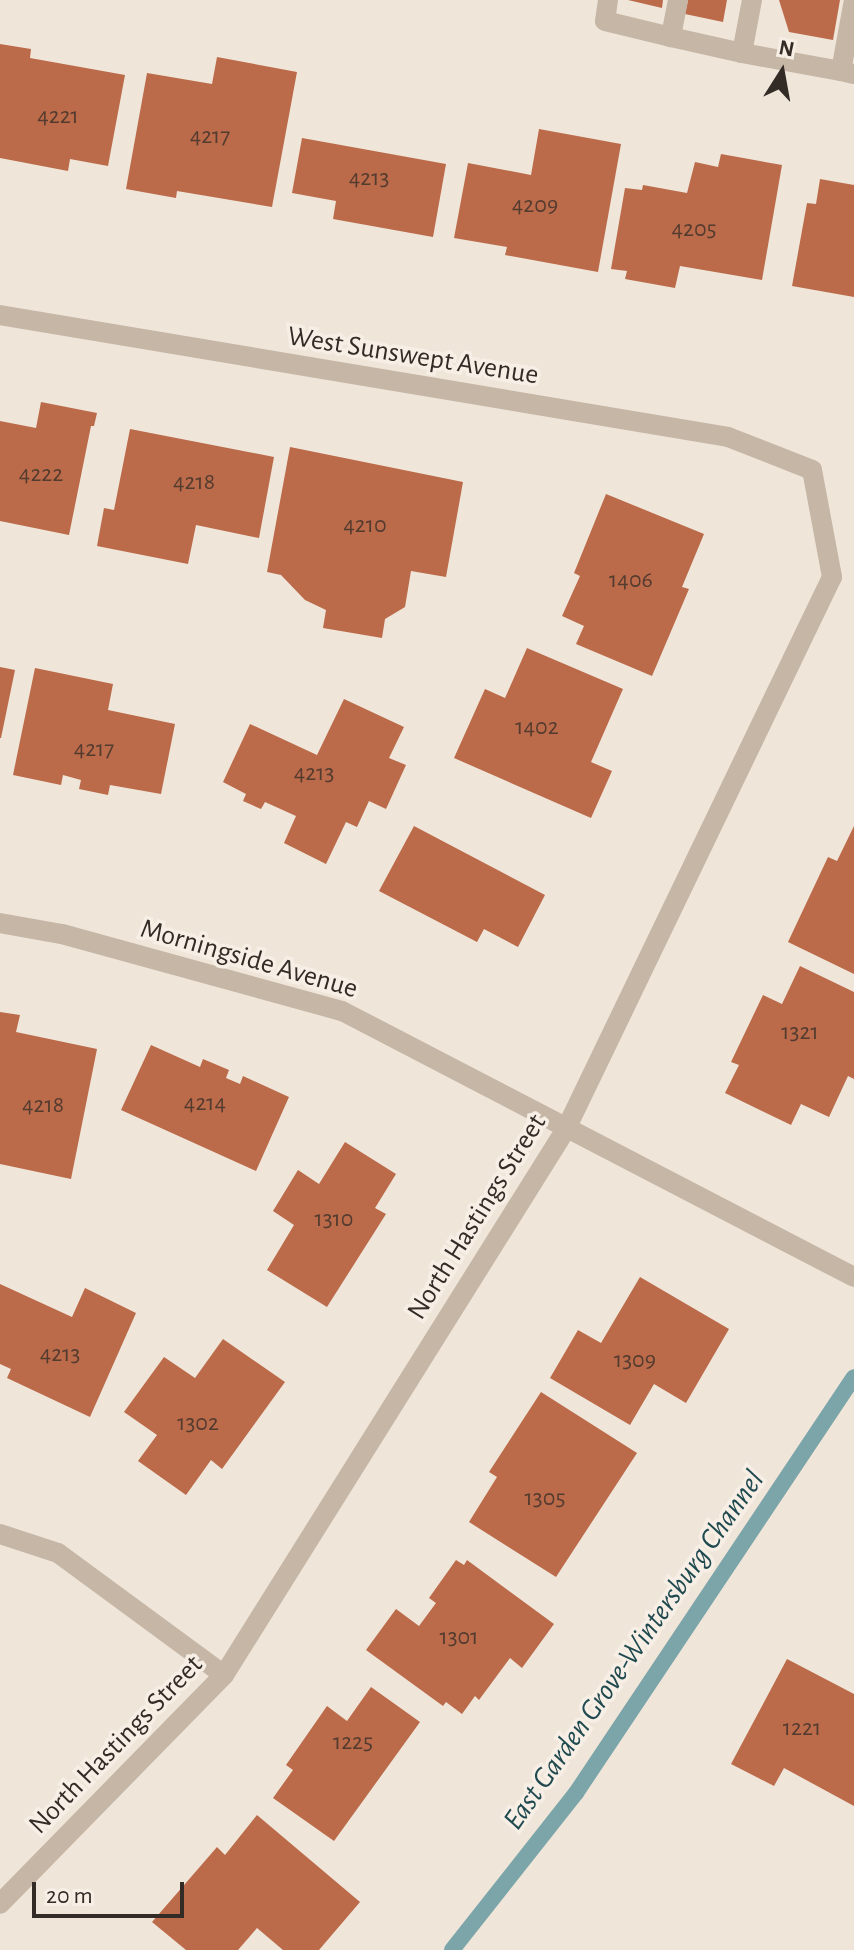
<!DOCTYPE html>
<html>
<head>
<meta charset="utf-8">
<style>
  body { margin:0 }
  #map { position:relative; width:854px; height:1950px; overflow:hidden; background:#efe5d9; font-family:"Alegreya Sans",sans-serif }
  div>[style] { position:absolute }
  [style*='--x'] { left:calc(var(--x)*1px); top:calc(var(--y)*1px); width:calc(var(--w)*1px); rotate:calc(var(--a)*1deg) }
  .stream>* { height:16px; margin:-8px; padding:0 8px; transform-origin:8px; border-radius:8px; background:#7ba5a9 }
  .building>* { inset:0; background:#bb6b4a }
  .lane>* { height:20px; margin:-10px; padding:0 10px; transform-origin:10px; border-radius:10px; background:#c5b6a6 }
  .street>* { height:20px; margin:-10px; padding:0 10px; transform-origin:10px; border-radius:10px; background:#c5b6a6 }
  span { translate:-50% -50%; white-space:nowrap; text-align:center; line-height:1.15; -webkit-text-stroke:7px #f7efe5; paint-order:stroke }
  .number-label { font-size:24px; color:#543b2f }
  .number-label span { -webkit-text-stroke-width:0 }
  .street-label { font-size:28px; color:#322b26 }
  .water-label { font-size:30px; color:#204a50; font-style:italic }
  .north { position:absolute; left:742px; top:32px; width:80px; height:80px; -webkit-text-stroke:6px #f7efe5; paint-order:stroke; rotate:11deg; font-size:22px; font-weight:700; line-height:32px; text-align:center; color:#322b26 }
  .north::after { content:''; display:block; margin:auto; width:28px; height:36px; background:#322b26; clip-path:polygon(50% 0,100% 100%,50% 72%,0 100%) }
  .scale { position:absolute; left:32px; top:1882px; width:152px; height:36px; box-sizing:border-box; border:4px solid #322b26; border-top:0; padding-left:10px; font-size:24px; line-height:28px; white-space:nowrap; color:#322b26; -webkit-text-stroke:6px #f7efe5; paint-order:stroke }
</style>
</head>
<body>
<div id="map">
  <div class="stream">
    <i style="--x:452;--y:1950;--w:200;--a:-51.7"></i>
    <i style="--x:576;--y:1793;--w:500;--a:-56.25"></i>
  </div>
  <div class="building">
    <i style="clip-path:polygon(628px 0,663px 0,662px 8px)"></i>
    <i style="clip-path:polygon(688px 0,727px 0,723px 22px,685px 14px)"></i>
    <i style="clip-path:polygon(779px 0,840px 0,833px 40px,789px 32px)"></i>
    <i style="clip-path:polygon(0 44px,31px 49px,30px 58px,125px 75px,108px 166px,70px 159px,68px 171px,0 158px)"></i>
    <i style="clip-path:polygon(217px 57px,297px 72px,272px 207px,177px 191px,176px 198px,126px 189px,147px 73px,212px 84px)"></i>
    <i style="clip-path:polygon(539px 129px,621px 144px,598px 272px,505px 255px,507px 247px,454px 238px,468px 163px,531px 175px)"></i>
    <i style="clip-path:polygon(302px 138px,446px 164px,433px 237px,333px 219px,336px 201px,292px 193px)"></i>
    <i style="clip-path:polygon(721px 154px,782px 165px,762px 280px,680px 266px,675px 288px,625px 279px,627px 271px,611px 269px,625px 188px,642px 190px,643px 185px,687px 193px,695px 162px,718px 167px)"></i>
    <i style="clip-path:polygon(820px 179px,854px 185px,854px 297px,792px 286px,807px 203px,816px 204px)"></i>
    <i style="clip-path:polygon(41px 402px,97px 413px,94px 426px,91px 426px,69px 535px,0 521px,0 421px,36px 428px)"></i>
    <i style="clip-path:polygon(130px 429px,274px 457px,259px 538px,196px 525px,188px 564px,97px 546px,104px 508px,114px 510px)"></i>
    <i style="clip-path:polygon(290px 447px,463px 482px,446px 577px,411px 571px,405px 607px,385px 619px,382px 638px,323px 628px,326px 610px,305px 600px,281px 575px,267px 572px)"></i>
    <i style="clip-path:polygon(606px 494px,704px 534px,682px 587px,689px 589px,652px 676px,576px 644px,584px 626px,562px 616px,580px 576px,574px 573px)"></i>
    <i style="clip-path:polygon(527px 648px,623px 689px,591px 762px,612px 771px,591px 818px,454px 758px,485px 689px,505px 698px)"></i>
    <i style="clip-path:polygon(0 667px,15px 670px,1px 738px,0 738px)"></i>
    <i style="clip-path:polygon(35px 668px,113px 684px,108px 710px,175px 724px,161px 794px,110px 785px,108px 795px,79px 789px,81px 780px,63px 775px,61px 785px,13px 775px)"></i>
    <i style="clip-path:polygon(344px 699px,404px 727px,389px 758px,406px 765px,386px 809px,369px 801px,357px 827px,346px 822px,326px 864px,284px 843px,296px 816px,265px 802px,261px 809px,243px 801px,246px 794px,223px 782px,250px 724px,317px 755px)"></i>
    <i style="clip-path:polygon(414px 826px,545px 895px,518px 947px,484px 929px,477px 942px,379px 891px)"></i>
    <i style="clip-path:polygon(854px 826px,854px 974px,788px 942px,828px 857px,837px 861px)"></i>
    <i style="clip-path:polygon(800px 966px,854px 992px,854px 1079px,848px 1076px,829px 1117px,801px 1104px,791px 1125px,725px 1093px,739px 1065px,731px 1062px,763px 995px,782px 1004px)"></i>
    <i style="clip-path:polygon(0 1012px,20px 1015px,16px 1032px,97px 1049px,71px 1179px,0 1164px)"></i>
    <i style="clip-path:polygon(151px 1045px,200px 1067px,203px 1059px,229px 1070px,226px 1078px,240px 1084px,243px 1076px,289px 1097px,256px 1171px,121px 1110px)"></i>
    <i style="clip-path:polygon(345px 1142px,396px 1174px,375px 1208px,386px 1214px,327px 1307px,267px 1270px,294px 1225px,273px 1211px,298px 1170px,319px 1184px)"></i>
    <i style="clip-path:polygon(640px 1277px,729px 1329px,686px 1403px,654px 1384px,630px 1425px,550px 1378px,578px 1330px,601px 1343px)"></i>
    <i style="clip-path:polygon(0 1284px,72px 1317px,85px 1288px,136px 1313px,90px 1417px,7px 1378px,11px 1369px,0 1364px)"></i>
    <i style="clip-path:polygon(223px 1339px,285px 1382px,222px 1469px,211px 1460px,186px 1495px,138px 1461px,157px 1435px,124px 1412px,164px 1357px,195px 1378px)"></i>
    <i style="clip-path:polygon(541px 1392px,637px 1453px,556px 1577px,469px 1522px,497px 1477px,489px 1472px)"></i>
    <i style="clip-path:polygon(456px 1560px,464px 1565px,467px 1560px,554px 1624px,522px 1668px,510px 1658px,479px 1700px,475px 1696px,462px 1714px,446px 1702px,443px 1706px,366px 1650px,396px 1609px,419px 1626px,436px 1603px,429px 1598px)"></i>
    <i style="clip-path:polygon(787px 1659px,854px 1694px,854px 1806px,784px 1768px,774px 1786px,731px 1764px)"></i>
    <i style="clip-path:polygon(371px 1687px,420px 1722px,334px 1841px,273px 1798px,293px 1770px,286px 1765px,327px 1706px,347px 1721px)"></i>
    <i style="clip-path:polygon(257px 1815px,360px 1902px,319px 1950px,283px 1950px,257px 1928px,238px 1950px,186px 1950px,152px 1922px,217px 1847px,225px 1855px)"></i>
  </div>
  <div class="lane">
    <i style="--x:608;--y:0;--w:21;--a:98"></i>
    <i style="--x:605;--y:21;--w:68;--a:13.6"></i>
    <i style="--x:678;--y:0;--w:38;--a:101"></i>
    <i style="--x:671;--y:37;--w:73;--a:12.7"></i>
    <i style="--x:752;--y:0;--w:54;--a:100.7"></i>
    <i style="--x:742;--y:53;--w:101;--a:10.3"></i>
    <i style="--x:854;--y:0;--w:72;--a:100.4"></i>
    <i style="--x:841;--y:71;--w:13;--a:13"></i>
  </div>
  <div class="street">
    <i style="--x:0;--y:315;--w:738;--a:9.51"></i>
    <i style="--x:728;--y:437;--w:90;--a:21.4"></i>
    <i style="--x:812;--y:470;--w:109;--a:79.4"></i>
    <i style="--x:832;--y:577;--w:613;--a:115.73"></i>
    <i style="--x:566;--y:1129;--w:644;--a:122.06"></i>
    <i style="--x:224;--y:1675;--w:320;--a:134.4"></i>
    <i style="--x:0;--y:923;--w:63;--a:10.1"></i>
    <i style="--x:62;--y:934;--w:290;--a:15.4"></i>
    <i style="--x:342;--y:1011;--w:577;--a:27.45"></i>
    <i style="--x:0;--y:1534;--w:61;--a:18.1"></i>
    <i style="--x:58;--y:1553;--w:206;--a:36.3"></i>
  </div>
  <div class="number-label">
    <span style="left:58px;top:117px">4221</span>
    <span style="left:210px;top:137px">4217</span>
    <span style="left:369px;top:179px">4213</span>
    <span style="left:535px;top:206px">4209</span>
    <span style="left:694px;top:230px">4205</span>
    <span style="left:41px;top:475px">4222</span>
    <span style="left:194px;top:483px">4218</span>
    <span style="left:365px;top:526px">4210</span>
    <span style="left:631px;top:581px">1406</span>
    <span style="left:537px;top:728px">1402</span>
    <span style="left:94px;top:750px">4217</span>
    <span style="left:314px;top:774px">4213</span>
    <span style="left:800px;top:1033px">1321</span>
    <span style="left:205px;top:1104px">4214</span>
    <span style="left:43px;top:1106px">4218</span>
    <span style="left:334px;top:1220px">1310</span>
    <span style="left:60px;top:1355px">4213</span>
    <span style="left:635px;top:1361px">1309</span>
    <span style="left:198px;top:1424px">1302</span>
    <span style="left:545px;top:1499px">1305</span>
    <span style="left:459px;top:1638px">1301</span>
    <span style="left:802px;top:1729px">1221</span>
    <span style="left:353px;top:1743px">1225</span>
  </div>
  <div class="street-label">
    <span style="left:413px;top:356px;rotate:9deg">West Sunswept Avenue</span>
    <span style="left:249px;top:959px;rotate:16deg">Morningside Avenue</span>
    <span style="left:477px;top:1217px;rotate:-58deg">North Hastings Street</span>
    <span style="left:116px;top:1745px;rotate:-46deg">North Hastings Street</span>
  </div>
  <div class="water-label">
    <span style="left:634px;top:1650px;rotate:-55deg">East Garden Grove-Wintersburg Channel</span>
  </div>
  <div class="north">N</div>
  <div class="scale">20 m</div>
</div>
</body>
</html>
